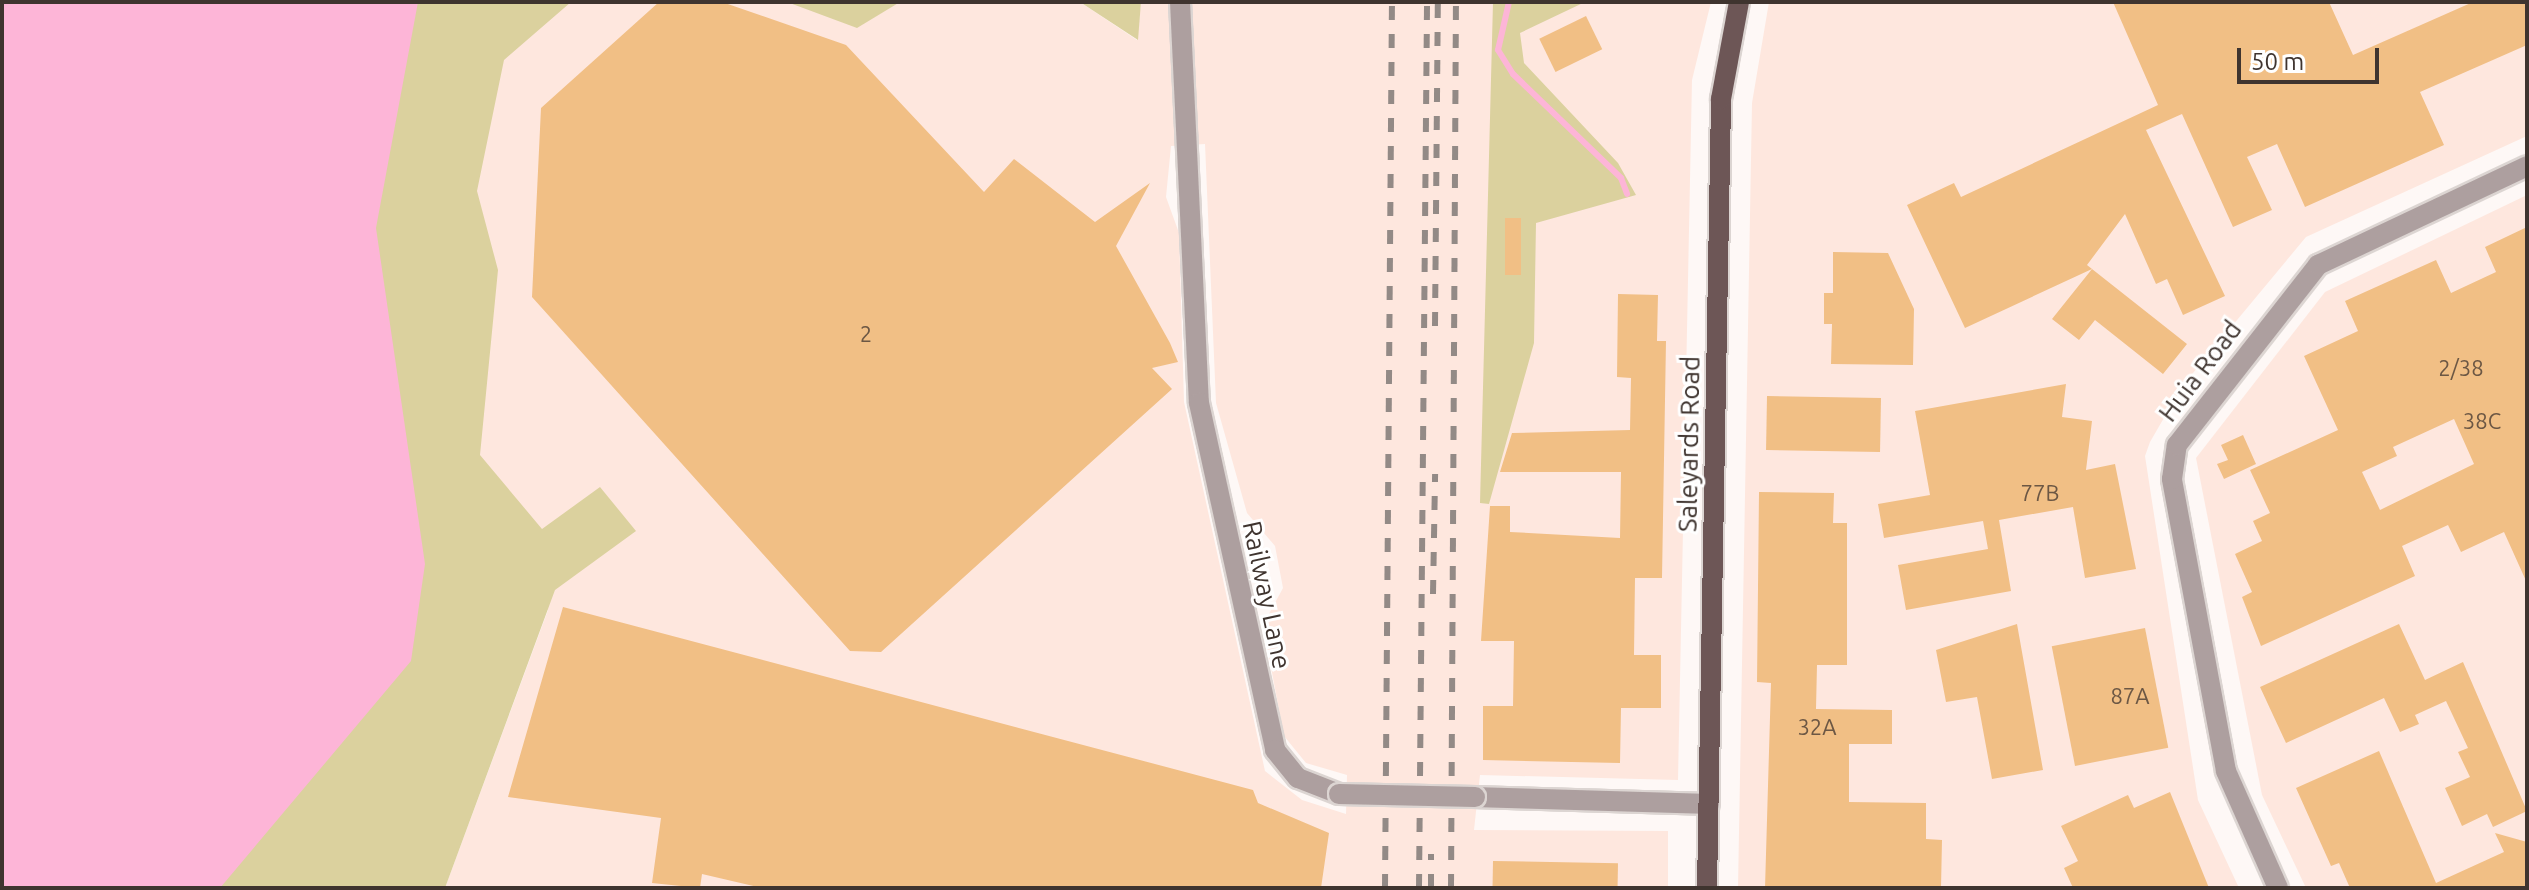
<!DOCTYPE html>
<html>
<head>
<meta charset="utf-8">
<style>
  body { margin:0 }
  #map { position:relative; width:2529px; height:890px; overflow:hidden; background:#fef8f6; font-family:Ubuntu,sans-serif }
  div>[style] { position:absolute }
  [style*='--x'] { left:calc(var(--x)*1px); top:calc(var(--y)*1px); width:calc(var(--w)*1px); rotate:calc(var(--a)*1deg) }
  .built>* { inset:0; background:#fee7de }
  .green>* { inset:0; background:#dbd19e }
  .water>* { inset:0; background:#fdb5d7 }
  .stream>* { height:6px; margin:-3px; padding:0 3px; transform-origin:3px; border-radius:3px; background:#fdb5d7 }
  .building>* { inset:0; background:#f1bf85; transform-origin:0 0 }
  .roads { filter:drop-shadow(2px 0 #dcd5d2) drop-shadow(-2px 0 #dcd5d2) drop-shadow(0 2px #dcd5d2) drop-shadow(0 -2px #dcd5d2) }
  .minor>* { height:20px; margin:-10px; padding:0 10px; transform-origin:10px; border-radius:10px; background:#ad9f9f }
  .major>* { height:20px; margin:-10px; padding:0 10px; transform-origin:10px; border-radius:10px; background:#6d5656 }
  .rail>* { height:6px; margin-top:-3px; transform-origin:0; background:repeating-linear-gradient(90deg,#938a86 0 14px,transparent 0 28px) }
  .bridges { filter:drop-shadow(2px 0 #dcd5d2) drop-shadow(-2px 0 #dcd5d2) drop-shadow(0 2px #dcd5d2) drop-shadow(0 -2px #dcd5d2) }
  .minor-bridge>* { height:20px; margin:-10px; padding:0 10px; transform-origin:10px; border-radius:10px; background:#ad9f9f }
  span { translate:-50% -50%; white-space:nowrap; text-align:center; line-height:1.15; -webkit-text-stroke:6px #fff; paint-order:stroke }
  .number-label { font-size:22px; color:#6c5744 }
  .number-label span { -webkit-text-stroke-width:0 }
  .street-label { font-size:26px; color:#3f342f }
  .frame { position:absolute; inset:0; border:4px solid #3f342f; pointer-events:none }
  .scale { position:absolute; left:2237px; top:48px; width:142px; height:36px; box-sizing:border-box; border:4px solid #3f342f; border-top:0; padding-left:10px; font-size:24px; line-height:28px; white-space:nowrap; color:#3f342f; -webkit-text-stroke:6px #fff; paint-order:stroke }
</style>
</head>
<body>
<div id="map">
  <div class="built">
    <i style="clip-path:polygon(evenodd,451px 2px,1080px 2px,1137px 40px,1141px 2px,1711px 2px,1692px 80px,1678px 780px,1480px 775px,1474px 830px,1668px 831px,1668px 888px,445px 888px,548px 610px,432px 576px,451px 2px,1205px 144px,1216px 403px,1247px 513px,1275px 546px,1283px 588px,1263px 625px,1284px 736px,1306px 763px,1347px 775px,1346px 814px,1302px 800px,1265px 771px,1184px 402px,1179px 233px,1166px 197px,1171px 146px,1205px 144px)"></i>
    <i style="clip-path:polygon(1769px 2px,2527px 2px,2527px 136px,2306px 237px,2183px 385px,2150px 442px,2145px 456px,2198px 800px,2239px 888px,1738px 888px,1752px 103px)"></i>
    <i style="clip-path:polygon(2527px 195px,2527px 888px,2306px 888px,2262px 795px,2196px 458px,2325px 292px)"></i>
  </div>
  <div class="green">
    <i style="clip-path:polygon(2px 2px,571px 2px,504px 60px,477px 191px,498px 270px,480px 455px,542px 529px,600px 487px,636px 531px,555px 590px,445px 888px,2px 888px)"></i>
    <i style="clip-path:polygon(787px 2px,900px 2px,857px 28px)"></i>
    <i style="clip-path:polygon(1080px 2px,1141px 2px,1138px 40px)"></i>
    <i style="clip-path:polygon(1493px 2px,1585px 2px,1520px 33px,1524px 63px,1618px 163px,1636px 195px,1536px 223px,1534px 343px,1489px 504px,1480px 503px)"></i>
  </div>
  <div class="water">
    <i style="clip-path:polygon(2px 2px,418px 2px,376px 228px,425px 564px,411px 661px,220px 888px,2px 888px)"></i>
  </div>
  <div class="stream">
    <i style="--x:1509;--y:2;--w:49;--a:102.9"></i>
    <i style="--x:1498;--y:50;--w:28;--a:58"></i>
    <i style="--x:1513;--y:74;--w:150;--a:43.9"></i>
    <i style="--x:1621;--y:178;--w:17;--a:69"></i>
  </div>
  <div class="building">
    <i style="clip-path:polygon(659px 2px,722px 2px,846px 45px,984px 192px,1014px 159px,1095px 222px,1150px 183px,1116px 246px,1170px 343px,1178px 362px,1152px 368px,1172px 389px,881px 652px,850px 651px,532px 297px,541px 108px)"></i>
    <i style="clip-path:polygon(2113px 2px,2329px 2px,2353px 55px,2473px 2px,2527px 2px,2527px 45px,2420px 92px,2444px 145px,2305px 207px,2277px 144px,2247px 157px,2272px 210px,2233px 227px,2182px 114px,2146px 130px,2225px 296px,2183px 315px,2167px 279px,2156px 284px,2125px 214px,2087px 265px,2092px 269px,1965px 328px,1907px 205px,1954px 183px,1961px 197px,2158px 105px)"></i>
    <i style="left:1586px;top:16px;width:37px;height:52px;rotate:64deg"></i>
    <i style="left:1505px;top:218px;width:16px;height:57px"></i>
    <i style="clip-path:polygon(evenodd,2527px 227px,2527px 583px,2504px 532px,2461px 552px,2448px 525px,2402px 546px,2415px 576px,2261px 646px,2242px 597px,2252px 592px,2235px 554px,2262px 541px,2253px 521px,2270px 513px,2250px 470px,2338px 430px,2304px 356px,2358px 331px,2345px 301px,2436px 260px,2451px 293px,2496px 272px,2485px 247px,2527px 227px,2454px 419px,2474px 464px,2380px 510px,2362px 472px,2397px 456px,2393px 447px,2454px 419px)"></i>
    <i style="clip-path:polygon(1833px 252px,1888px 253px,1914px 309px,1913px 365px,1831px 364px,1832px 324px,1824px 324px,1824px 293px,1833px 293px)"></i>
    <i style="clip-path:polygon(2092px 269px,2187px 344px,2163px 374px,2095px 320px,2079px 340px,2052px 319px)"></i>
    <i style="clip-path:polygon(1618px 294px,1658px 295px,1657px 341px,1666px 341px,1662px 578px,1635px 578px,1634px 655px,1661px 655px,1661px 708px,1621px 708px,1620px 763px,1483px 760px,1483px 706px,1513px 706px,1514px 641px,1481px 641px,1490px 506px,1510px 506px,1510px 532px,1620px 538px,1621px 472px,1500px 472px,1512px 433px,1630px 430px,1631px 378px,1617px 377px)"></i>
    <i style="clip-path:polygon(2066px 384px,2062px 417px,2092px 421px,2086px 470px,2115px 464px,2136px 569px,2085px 578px,2073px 507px,1999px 520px,2011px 591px,1906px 610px,1898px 565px,1988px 549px,1983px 521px,1884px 538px,1878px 504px,1930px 495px,1915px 411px)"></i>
    <i style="left:1767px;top:396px;width:114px;height:54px;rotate:1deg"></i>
    <i style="clip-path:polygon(2243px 435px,2256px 464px,2224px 479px,2217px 464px,2228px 460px,2221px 445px)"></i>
    <i style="clip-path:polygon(1759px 492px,1834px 493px,1833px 523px,1847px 523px,1847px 665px,1817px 665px,1816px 709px,1892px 710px,1892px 744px,1849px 744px,1849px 802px,1926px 803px,1926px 839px,1942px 840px,1941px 888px,1765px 888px,1771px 683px,1757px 682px)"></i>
    <i style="clip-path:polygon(563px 607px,1253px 790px,1258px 803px,1329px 833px,1321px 888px,762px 888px,702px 874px,700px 888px,652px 883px,661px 818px,508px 797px)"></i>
    <i style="clip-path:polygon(2017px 624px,2043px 770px,1992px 779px,1977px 697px,1946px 702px,1936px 650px)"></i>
    <i style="clip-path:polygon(2399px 624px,2425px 680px,2463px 662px,2527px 811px,2493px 827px,2487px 814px,2462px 826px,2445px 788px,2470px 777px,2458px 752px,2468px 748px,2446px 701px,2415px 715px,2419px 724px,2400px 732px,2384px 698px,2286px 743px,2260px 687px)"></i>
    <i style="left:2145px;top:628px;width:122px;height:95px;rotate:79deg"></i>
    <i style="clip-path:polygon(2379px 751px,2436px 883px,2504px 852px,2495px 833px,2527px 842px,2527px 888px,2350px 888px,2339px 863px,2331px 866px,2296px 788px)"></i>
    <i style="clip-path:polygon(2170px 792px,2209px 888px,2073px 888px,2064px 868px,2078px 861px,2061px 826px,2128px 795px,2134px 808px)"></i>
    <i style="left:1493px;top:861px;width:125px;height:27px;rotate:1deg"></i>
  </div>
  <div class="roads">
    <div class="minor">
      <i style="--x:1180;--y:2;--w:401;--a:87.3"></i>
      <i style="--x:1199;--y:403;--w:355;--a:77.6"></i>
      <i style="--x:1275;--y:750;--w:36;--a:51"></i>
      <i style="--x:1298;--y:778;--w:44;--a:21.3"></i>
      <i style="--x:1475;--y:797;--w:234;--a:1.7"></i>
      <i style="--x:2278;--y:888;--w:128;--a:-114"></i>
      <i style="--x:2226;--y:771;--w:297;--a:-100.5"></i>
      <i style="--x:2172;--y:479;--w:34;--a:-82"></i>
      <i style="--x:2177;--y:445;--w:229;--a:-51.9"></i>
      <i style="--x:2318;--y:265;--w:231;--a:-25.3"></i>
    </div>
    <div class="major">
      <i style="--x:1707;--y:888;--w:789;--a:-88.98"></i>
      <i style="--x:1721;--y:99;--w:99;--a:-79.5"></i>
    </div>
  </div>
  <div class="rail">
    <i style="--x:1435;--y:326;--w:324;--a:-89.5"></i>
    <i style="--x:1433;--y:594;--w:120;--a:-89"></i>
    <i style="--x:1385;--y:888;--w:886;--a:-89.55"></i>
    <i style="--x:1419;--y:888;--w:886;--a:-89.48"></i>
    <i style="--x:1431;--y:888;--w:34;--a:-90"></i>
    <i style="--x:1451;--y:888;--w:886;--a:-89.68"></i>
  </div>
  <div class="bridges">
    <div class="minor-bridge">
      <i style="--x:1339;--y:794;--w:136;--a:1.3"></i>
    </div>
  </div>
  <div class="number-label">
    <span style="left:866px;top:334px">2</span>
    <span style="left:2461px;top:368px">2/38</span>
    <span style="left:2482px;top:421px">38C</span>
    <span style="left:2040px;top:493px">77B</span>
    <span style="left:2130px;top:696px">87A</span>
    <span style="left:1817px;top:727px">32A</span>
  </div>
  <div class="street-label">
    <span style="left:2200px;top:371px;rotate:-53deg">Huia Road</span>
    <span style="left:1689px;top:444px;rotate:-89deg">Saleyards Road</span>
    <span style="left:1267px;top:595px;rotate:78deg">Railway Lane</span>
  </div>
  <div class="frame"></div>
  <div class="scale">50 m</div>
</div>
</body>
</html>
